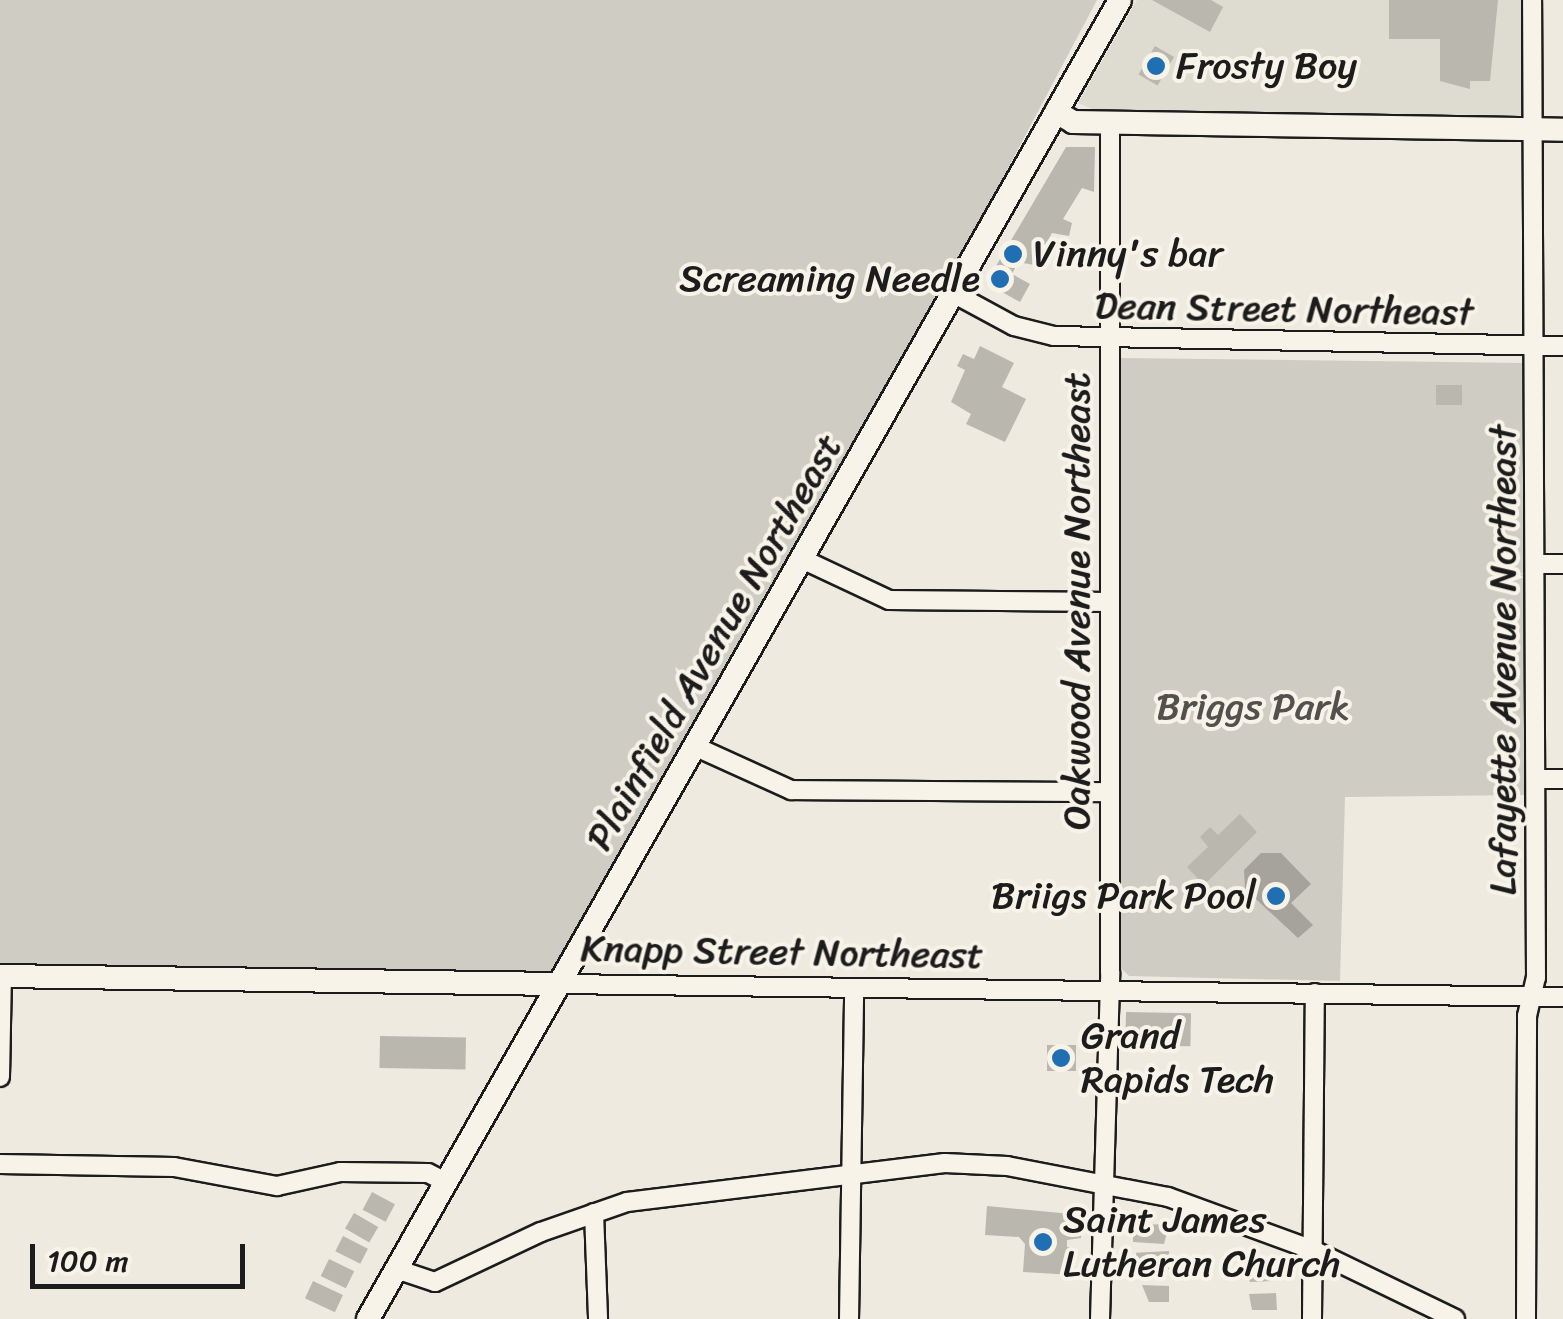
<!DOCTYPE html>
<html>
<head>
<meta charset="utf-8">
<style>
  body { margin:0 }
  #map { position:relative; width:1563px; height:1319px; overflow:hidden; background:#eeeae0; font-family:Sriracha,sans-serif }
  div>[style] { position:absolute }
  [style*='--x'] { left:calc(var(--x)*1px); top:calc(var(--y)*1px); width:calc(var(--w)*1px); rotate:calc(var(--a)*1deg) }
  .built>* { inset:0; background:#dedbd1 }
  .green>* { inset:0; background:#cfccc3 }
  .water>* { inset:0; background:#a6a39d }
  .building>* { inset:0; background:#bab7af; transform-origin:0 0 }
  .roads { filter:drop-shadow(2px 0 #1c1c1c) drop-shadow(-2px 0 #1c1c1c) drop-shadow(0 2px #1c1c1c) drop-shadow(0 -2px #1c1c1c) }
  .minor>* { height:18px; margin:-9px; padding:0 9px; transform-origin:9px; border-radius:9px; background:#f7f3e8 }
  .major>* { height:22px; margin:-11px; padding:0 11px; transform-origin:11px; border-radius:11px; background:#f7f3e8 }
  .dots>* { width:28px; height:28px; translate:-50% -50%; box-sizing:border-box; border:5px solid #f7f3e8; border-radius:50% }
  span { translate:-50% -50%; white-space:nowrap; text-align:center; line-height:1.15; -webkit-text-stroke:8px #f7f3e8; paint-order:stroke }
  .poi-label { font-size:38px; color:#1c1c1c }
  .left { translate:0 -50%; text-align:left }
  .right { translate:-100% -50%; text-align:right }
  .street-label { font-size:38px; color:#1c1c1c }
  .park-label { font-size:38px; color:#52514e }
  .scale { position:absolute; left:30px; top:1244px; width:215px; height:45px; box-sizing:border-box; border:5px solid #1c1c1c; border-top:0; padding-left:12px; font-size:30px; line-height:35px; white-space:nowrap; color:#1c1c1c; -webkit-text-stroke:8px #f7f3e8; paint-order:stroke }
</style>
</head>
<body>
<div id="map">
  <div class="built">
    <i style="clip-path:polygon(1137px 0,1521px 0,1522px 115px,1097px 111px,1078px 103px)"></i>
  </div>
  <div class="green">
    <i style="clip-path:polygon(0 0,1097px 0,879px 412px,548px 976px,0 969px)"></i>
    <i style="clip-path:polygon(1121px 358px,1526px 363px,1527px 795px,1345px 797px,1340px 981px,1129px 976px,1121px 968px)"></i>
  </div>
  <div class="water">
    <i style="clip-path:polygon(1261px 853px,1281px 853px,1311px 884px,1291px 903px,1313px 925px,1298px 938px,1245px 889px,1244px 870px)"></i>
  </div>
  <div class="building">
    <i style="clip-path:polygon(1152px 0,1211px 0,1223px 7px,1210px 32px)"></i>
    <i style="clip-path:polygon(1389px 0,1498px 0,1490px 81px,1470px 81px,1470px 89px,1440px 81px,1440px 39px,1389px 39px)"></i>
    <i style="left:1155px;top:46px;width:22px;height:33px;rotate:30deg"></i>
    <i style="clip-path:polygon(1066px 147px,1095px 147px,1094px 192px,1082px 188px,1063px 219px,1072px 223px,1069px 236px,1052px 233px,1034px 265px,1018px 262px,1012px 274px,1030px 284px,1020px 302px,986px 283px)"></i>
    <i style="clip-path:polygon(980px 346px,1014px 363px,1002px 387px,1026px 399px,1005px 442px,966px 424px,971px 414px,951px 402px,965px 370px,957px 366px,963px 354px,974px 359px)"></i>
    <i style="left:1436px;top:385px;width:26px;height:20px"></i>
    <i style="clip-path:polygon(1240px 814px,1257px 832px,1204px 885px,1187px 867px,1208px 847px,1200px 837px,1210px 827px,1218px 835px)"></i>
    <i style="left:1126px;top:1012px;width:65px;height:33px;rotate:1deg"></i>
    <i style="left:380px;top:1036px;width:86px;height:32px;rotate:1deg"></i>
    <i style="left:1047px;top:1045px;width:29px;height:26px"></i>
    <i style="left:372px;top:1192px;width:26px;height:20px;rotate:28deg"></i>
    <i style="clip-path:polygon(987px 1206px,1082px 1215px,1081px 1238px,1067px 1240px,1067px 1247px,1076px 1248px,1074px 1275px,1023px 1272px,1025px 1244px,1019px 1237px,985px 1235px)"></i>
    <i style="left:354px;top:1213px;width:28px;height:18px;rotate:30deg"></i>
    <i style="clip-path:polygon(1169px 1224px,1164px 1244px,1133px 1242px,1133px 1225px)"></i>
    <i style="left:343px;top:1236px;width:28px;height:17px;rotate:27deg"></i>
    <i style="left:1169px;top:1251px;width:18px;height:33px;rotate:87deg"></i>
    <i style="left:329px;top:1259px;width:28px;height:19px;rotate:26deg"></i>
    <i style="clip-path:polygon(1245px 1263px,1268px 1264px,1273px 1281px,1250px 1282px)"></i>
    <i style="left:313px;top:1281px;width:33px;height:19px;rotate:25deg"></i>
    <i style="clip-path:polygon(1142px 1285px,1169px 1286px,1169px 1302px,1149px 1302px)"></i>
    <i style="clip-path:polygon(1276px 1293px,1277px 1310px,1252px 1310px,1249px 1294px)"></i>
  </div>
  <div class="roads">
    <div class="minor">
      <i style="--x:953;--y:293;--w:69;--a:28.4"></i>
      <i style="--x:1014;--y:326;--w:41;--a:14"></i>
      <i style="--x:1054;--y:336;--w:509;--a:1.13"></i>
      <i style="--x:802;--y:559;--w:96;--a:25.2"></i>
      <i style="--x:889;--y:600;--w:221;--a:0.5"></i>
      <i style="--x:1536;--y:564;--w:27;--a:0"></i>
      <i style="--x:694;--y:746;--w:107;--a:24.4"></i>
      <i style="--x:791;--y:790;--w:319;--a:0.4"></i>
      <i style="--x:1537;--y:779;--w:26;--a:0"></i>
      <i style="--x:559;--y:984;--w:1004;--a:0.74"></i>
      <i style="--x:0;--y:1077;--w:101;--a:-88.9"></i>
      <i style="--x:0;--y:1164;--w:174;--a:1"></i>
      <i style="--x:174;--y:1167;--w:105;--a:10.5"></i>
      <i style="--x:277;--y:1186;--w:65;--a:-12.5"></i>
      <i style="--x:340;--y:1172;--w:88;--a:0.7"></i>
      <i style="--x:428;--y:1173;--w:20;--a:27"></i>
      <i style="--x:594;--y:1213;--w:106;--a:87.8"></i>
      <i style="--x:396;--y:1269;--w:41;--a:18.4"></i>
      <i style="--x:435;--y:1282;--w:117;--a:-25.3"></i>
      <i style="--x:541;--y:1232;--w:91;--a:-19.2"></i>
      <i style="--x:627;--y:1202;--w:320;--a:-7"></i>
      <i style="--x:945;--y:1163;--w:62;--a:2.8"></i>
      <i style="--x:1007;--y:1166;--w:164;--a:10.9"></i>
      <i style="--x:1168;--y:1197;--w:154;--a:20.1"></i>
      <i style="--x:1313;--y:1250;--w:158;--a:25.9"></i>
      <i style="--x:849;--y:1319;--w:331;--a:-89.1"></i>
      <i style="--x:1100;--y:1319;--w:347;--a:-88.3"></i>
      <i style="--x:1110;--y:972;--w:849;--a:-90"></i>
      <i style="--x:1312;--y:1319;--w:326;--a:-89.5"></i>
      <i style="--x:1526;--y:1319;--w:303;--a:-89.8"></i>
      <i style="--x:1527;--y:1016;--w:39;--a:-77"></i>
      <i style="--x:1536;--y:978;--w:978;--a:-90.23"></i>
    </div>
    <div class="major">
      <i style="--x:1056;--y:112;--w:20;--a:30"></i>
      <i style="--x:1073;--y:122;--w:490;--a:0.9"></i>
      <i style="--x:0;--y:976;--w:559;--a:0.82"></i>
      <i style="--x:368;--y:1319;--w:1518;--a:-60.31"></i>
    </div>
  </div>
  <div class="dots">
    <i style="left:1156px;top:66px;background:#1f6fb2"></i>
    <i style="left:1013px;top:254px;background:#1f6fb2"></i>
    <i style="left:1000px;top:279px;background:#1f6fb2"></i>
    <i style="left:1276px;top:896px;background:#1f6fb2"></i>
    <i style="left:1061px;top:1058px;background:#1f6fb2"></i>
    <i style="left:1043px;top:1242px;background:#1f6fb2"></i>
  </div>
  <div class="poi-label">
    <span class="left" style="left:1176px;top:66px">Frosty Boy</span>
    <span class="left" style="left:1033px;top:254px">Vinny's bar</span>
    <span class="right" style="left:980px;top:279px">Screaming Needle</span>
    <span class="right" style="left:1256px;top:896px">Briigs Park Pool</span>
    <span class="left" style="left:1081px;top:1058px">Grand<br>Rapids Tech</span>
    <span class="left" style="left:1063px;top:1242px">Saint James<br>Lutheran Church</span>
  </div>
  <div class="street-label">
    <span style="left:1284px;top:309px;rotate:1deg">Dean Street Northeast</span>
    <span style="left:1077px;top:601px;rotate:-90deg">Oakwood Avenue Northeast</span>
    <span style="left:714px;top:642px;rotate:-60deg">Plainfield Avenue Northeast</span>
    <span style="left:1503px;top:660px;rotate:-90deg">Lafayette Avenue Northeast</span>
    <span style="left:782px;top:952px;rotate:1deg">Knapp Street Northeast</span>
  </div>
  <div class="park-label">
    <span style="left:1253px;top:707px">Briggs Park</span>
  </div>
  <div class="scale">100 m</div>
</div>
</body>
</html>
